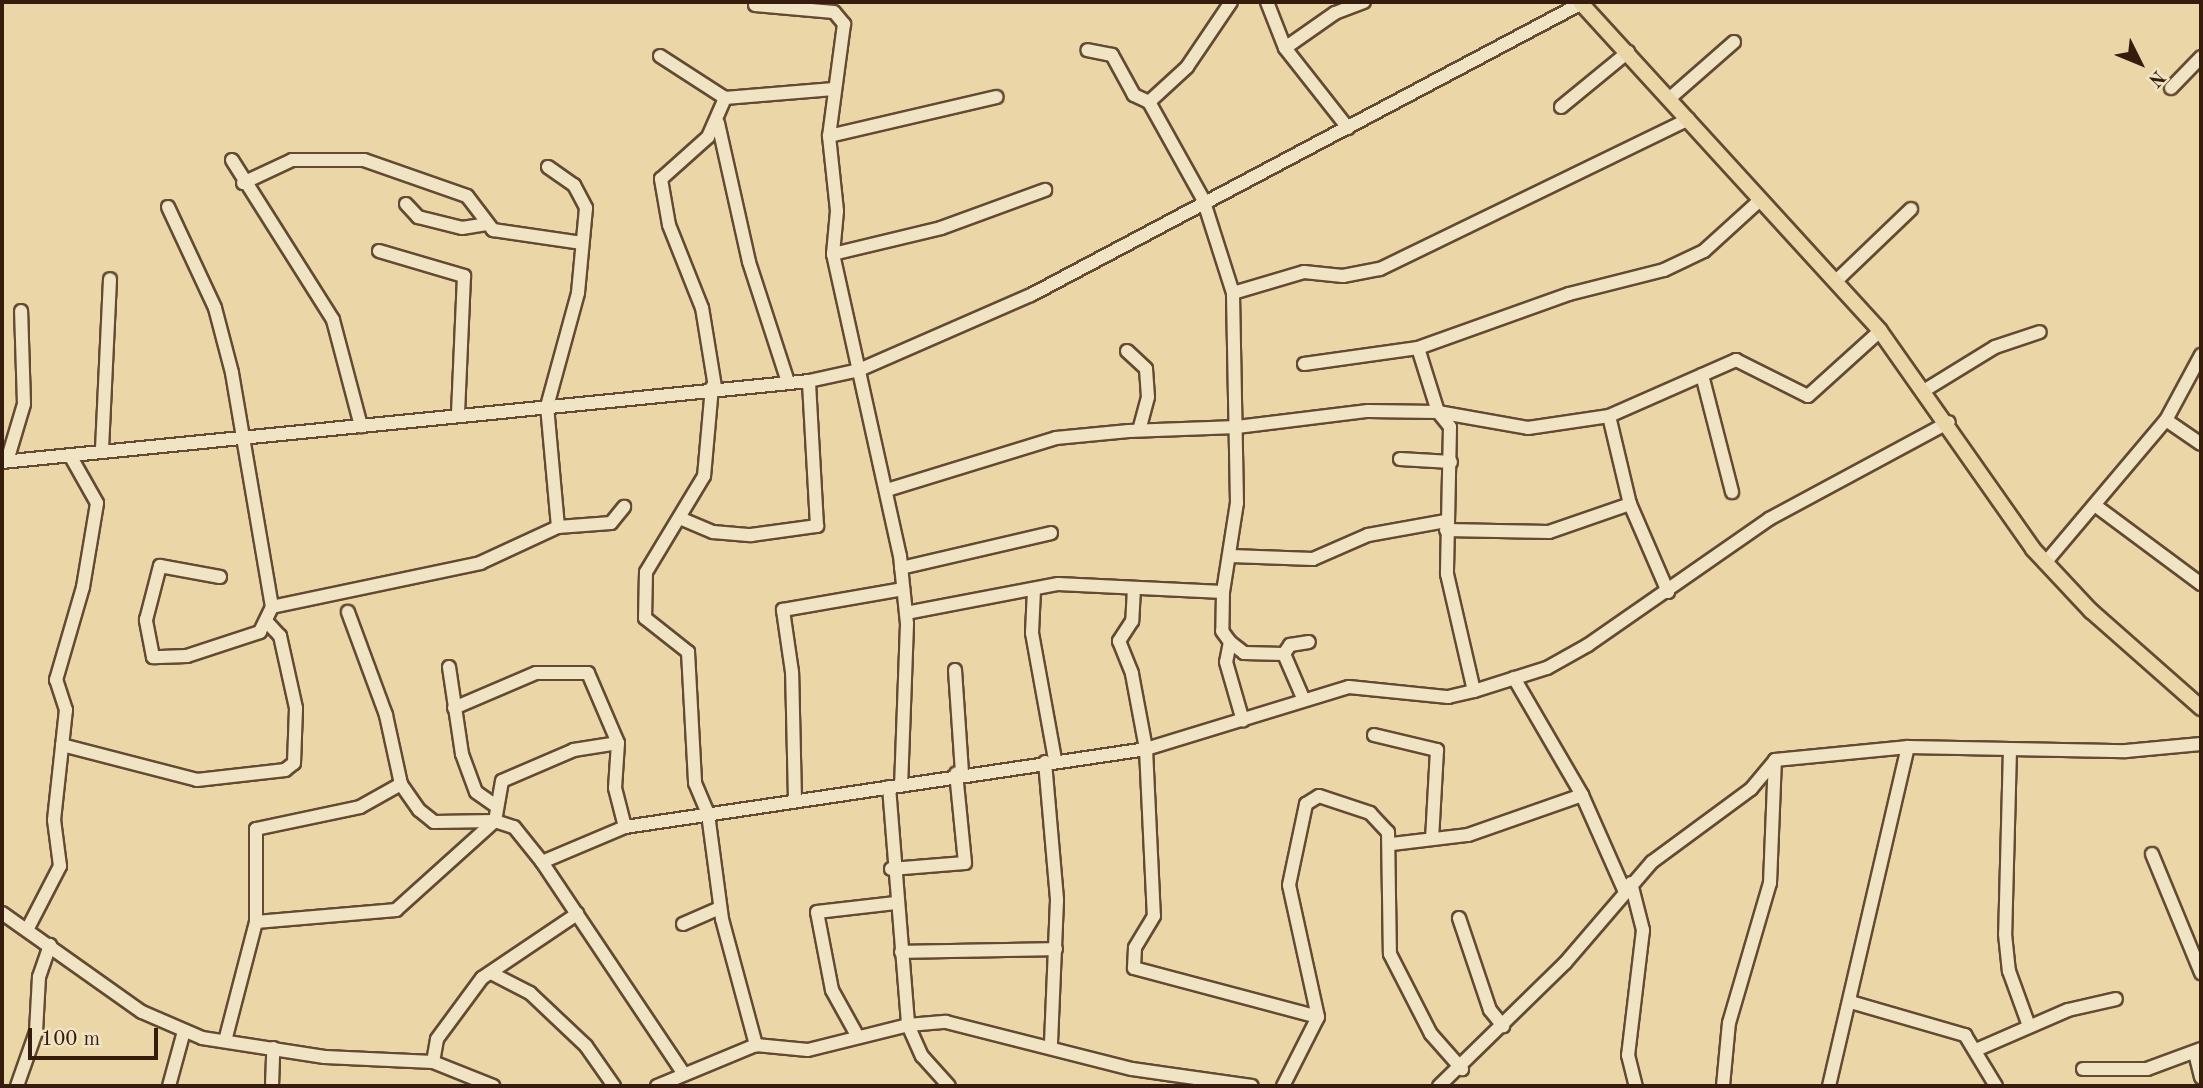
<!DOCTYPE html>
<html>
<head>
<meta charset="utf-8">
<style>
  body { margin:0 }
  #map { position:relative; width:2203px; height:1088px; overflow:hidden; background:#ead6a6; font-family:"Old Standard TT",serif }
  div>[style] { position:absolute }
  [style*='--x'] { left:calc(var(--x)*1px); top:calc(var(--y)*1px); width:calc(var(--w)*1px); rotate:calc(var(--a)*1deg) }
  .roads { filter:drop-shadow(2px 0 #634a32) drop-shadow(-2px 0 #634a32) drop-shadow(0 2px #634a32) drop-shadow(0 -2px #634a32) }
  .minor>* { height:12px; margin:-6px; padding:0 6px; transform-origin:6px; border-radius:6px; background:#f1e4c5 }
  .major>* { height:14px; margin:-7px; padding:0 7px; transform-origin:7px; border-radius:7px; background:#ead6a6 }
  span { translate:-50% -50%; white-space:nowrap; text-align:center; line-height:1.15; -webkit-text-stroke:6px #f1e4c5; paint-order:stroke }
  .frame { position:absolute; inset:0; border:4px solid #361c0c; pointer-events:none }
  .north { position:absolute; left:2105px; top:28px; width:70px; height:70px; -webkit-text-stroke:5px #f1e4c5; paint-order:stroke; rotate:133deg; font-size:19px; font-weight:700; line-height:28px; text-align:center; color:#361c0c }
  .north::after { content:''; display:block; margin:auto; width:24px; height:32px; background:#361c0c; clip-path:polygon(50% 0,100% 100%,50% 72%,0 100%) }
  .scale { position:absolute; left:28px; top:1028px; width:130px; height:32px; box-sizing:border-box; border:4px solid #361c0c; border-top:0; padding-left:9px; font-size:21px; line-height:24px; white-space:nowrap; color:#361c0c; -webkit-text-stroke:5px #f1e4c5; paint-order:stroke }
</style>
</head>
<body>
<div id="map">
  <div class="roads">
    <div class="minor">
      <i style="--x:1267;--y:2;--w:49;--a:68.6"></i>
      <i style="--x:1285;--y:48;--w:102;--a:51.8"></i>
      <i style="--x:755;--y:5;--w:79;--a:5.1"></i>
      <i style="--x:834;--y:12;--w:16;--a:50"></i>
      <i style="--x:844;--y:24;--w:113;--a:97.6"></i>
      <i style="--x:829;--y:136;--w:75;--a:83.9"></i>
      <i style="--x:837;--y:211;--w:43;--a:95.3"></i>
      <i style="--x:833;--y:254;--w:309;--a:77.5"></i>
      <i style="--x:900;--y:556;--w:68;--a:84.1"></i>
      <i style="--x:907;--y:624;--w:161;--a:92.1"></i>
      <i style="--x:1285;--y:48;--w:61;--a:-35"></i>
      <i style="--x:1335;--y:13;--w:31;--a:-21"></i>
      <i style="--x:660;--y:56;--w:77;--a:32.9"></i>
      <i style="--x:725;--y:98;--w:109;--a:-4.7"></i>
      <i style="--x:2171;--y:88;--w:43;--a:-45.9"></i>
      <i style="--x:1670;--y:98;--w:85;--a:-41.2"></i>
      <i style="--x:1149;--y:102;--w:52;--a:-42.6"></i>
      <i style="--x:1187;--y:67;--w:78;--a:-55.9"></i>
      <i style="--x:1561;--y:107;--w:87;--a:-39.4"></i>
      <i style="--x:718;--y:123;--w:142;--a:77.4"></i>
      <i style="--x:749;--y:262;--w:126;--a:72"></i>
      <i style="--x:829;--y:136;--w:172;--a:-13.1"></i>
      <i style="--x:232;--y:160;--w:189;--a:57.7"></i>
      <i style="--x:333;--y:320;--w:110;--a:75.2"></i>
      <i style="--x:548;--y:167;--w:32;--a:35"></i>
      <i style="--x:574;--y:185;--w:26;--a:62"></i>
      <i style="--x:586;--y:208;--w:85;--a:95.4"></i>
      <i style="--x:578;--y:293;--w:117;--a:105.3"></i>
      <i style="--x:547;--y:406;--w:121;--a:84.8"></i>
      <i style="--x:243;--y:183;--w:54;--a:-25.1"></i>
      <i style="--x:292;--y:160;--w:72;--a:0"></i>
      <i style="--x:364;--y:160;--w:109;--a:19.3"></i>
      <i style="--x:467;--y:196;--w:43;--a:52.6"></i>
      <i style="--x:493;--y:230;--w:90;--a:8.3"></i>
      <i style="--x:406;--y:204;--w:18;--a:47"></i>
      <i style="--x:418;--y:217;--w:45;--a:14"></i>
      <i style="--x:462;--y:228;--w:25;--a:-9"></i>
      <i style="--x:168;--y:207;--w:111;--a:65"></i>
      <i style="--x:215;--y:308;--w:67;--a:75.3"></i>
      <i style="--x:232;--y:373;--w:237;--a:80.3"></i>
      <i style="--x:272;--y:607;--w:28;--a:116"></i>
      <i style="--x:260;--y:632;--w:77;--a:161.8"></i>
      <i style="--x:187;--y:656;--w:34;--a:178"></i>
      <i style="--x:153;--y:657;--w:38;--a:-101"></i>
      <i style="--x:146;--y:620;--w:56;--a:-75.5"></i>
      <i style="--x:160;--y:566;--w:61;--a:10.4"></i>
      <i style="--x:379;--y:251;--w:89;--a:16.4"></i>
      <i style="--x:464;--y:276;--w:136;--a:92.5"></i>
      <i style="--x:833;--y:254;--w:111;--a:-13.5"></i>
      <i style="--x:941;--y:228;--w:111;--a:-20.1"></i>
      <i style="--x:1836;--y:281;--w:104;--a:-43.8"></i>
      <i style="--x:1233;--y:293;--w:74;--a:-16.5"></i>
      <i style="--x:1304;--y:272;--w:39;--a:6"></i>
      <i style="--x:1343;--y:276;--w:38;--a:-11"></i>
      <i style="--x:1380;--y:269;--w:343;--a:-25.9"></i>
      <i style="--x:1418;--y:348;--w:67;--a:72.6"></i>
      <i style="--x:1438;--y:412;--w:19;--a:51"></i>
      <i style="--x:1450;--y:427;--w:147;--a:91.2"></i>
      <i style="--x:1447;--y:574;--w:120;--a:77"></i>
      <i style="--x:1127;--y:351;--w:26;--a:43"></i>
      <i style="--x:1146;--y:369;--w:28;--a:86"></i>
      <i style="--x:1148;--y:397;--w:34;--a:105"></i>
      <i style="--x:1304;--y:364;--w:115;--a:-8"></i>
      <i style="--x:1418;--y:348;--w:160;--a:-19.7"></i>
      <i style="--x:1569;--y:294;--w:98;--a:-14.2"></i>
      <i style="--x:1664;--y:270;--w:44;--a:-25.4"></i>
      <i style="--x:1704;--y:251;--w:76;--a:-42.3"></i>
      <i style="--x:1702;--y:375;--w:121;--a:75.6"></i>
      <i style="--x:712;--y:387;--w:89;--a:95.1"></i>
      <i style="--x:704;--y:476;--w:112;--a:121.1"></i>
      <i style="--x:646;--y:572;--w:46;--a:91.2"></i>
      <i style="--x:645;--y:618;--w:55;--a:38.3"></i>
      <i style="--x:688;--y:652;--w:131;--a:86.9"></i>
      <i style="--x:695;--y:783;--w:34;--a:67"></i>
      <i style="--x:708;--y:814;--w:106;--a:82.4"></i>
      <i style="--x:722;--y:919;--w:131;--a:74.9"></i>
      <i style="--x:715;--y:387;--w:80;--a:-99.3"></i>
      <i style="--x:702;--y:308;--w:89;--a:-111.7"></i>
      <i style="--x:669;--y:225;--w:47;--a:-99.9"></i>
      <i style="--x:661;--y:179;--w:63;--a:-41.8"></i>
      <i style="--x:708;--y:137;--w:43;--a:-66.4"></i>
      <i style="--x:1925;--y:390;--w:82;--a:-31.6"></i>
      <i style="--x:1995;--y:347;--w:47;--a:-18.4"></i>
      <i style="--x:1609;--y:416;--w:90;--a:76.6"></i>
      <i style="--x:1630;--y:504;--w:96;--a:66.6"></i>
      <i style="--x:2166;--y:420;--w:74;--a:-61.7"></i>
      <i style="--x:102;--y:449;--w:170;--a:-87.3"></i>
      <i style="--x:1400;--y:459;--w:51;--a:3.4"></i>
      <i style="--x:7;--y:461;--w:59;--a:-73.4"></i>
      <i style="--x:24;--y:404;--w:93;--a:-91.8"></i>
      <i style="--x:2;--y:462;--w:811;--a:-5.73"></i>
      <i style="--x:809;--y:381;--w:51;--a:-12.4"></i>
      <i style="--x:859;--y:370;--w:188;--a:-23.6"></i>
      <i style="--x:1031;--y:295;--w:624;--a:-27.92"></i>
      <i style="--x:887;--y:490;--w:177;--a:-17.1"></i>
      <i style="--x:1056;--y:438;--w:73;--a:-5.5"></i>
      <i style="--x:1129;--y:431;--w:108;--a:-2.1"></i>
      <i style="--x:1237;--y:427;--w:132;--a:-7"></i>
      <i style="--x:1368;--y:411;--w:70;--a:0.8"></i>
      <i style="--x:1438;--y:412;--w:91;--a:10.1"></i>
      <i style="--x:1528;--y:428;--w:82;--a:-8.4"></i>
      <i style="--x:1609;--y:416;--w:139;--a:-23.8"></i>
      <i style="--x:1736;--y:360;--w:80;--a:26.6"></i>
      <i style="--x:1808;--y:396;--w:97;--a:-42.1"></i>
      <i style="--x:2096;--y:506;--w:131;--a:36.6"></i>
      <i style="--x:682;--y:519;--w:34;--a:23"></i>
      <i style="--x:713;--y:532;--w:38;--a:5"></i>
      <i style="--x:751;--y:535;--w:67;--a:-7.8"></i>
      <i style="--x:817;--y:526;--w:145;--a:-93.2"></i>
      <i style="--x:1446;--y:530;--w:103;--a:1.1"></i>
      <i style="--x:1549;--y:532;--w:86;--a:-19.1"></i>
      <i style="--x:1231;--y:556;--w:82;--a:2.1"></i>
      <i style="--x:1313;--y:559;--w:60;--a:-23.6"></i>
      <i style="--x:1368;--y:535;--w:79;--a:-10.2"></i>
      <i style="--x:2045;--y:563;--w:187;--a:-49.8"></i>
      <i style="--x:2166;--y:420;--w:42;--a:34.4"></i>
      <i style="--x:901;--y:568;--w:154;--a:-13.1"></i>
      <i style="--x:1134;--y:588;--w:33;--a:93"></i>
      <i style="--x:1132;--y:621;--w:24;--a:123"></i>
      <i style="--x:1119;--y:641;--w:35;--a:68"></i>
      <i style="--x:1132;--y:674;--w:76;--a:79.4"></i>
      <i style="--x:1146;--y:749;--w:167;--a:87.3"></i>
      <i style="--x:1154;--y:916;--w:37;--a:121"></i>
      <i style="--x:1135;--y:948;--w:20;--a:93"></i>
      <i style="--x:1134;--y:968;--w:190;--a:14.9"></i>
      <i style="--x:1034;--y:590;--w:43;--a:92.7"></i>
      <i style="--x:1032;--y:633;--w:129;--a:79.7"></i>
      <i style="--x:1223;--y:592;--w:39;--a:91"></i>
      <i style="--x:1222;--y:631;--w:14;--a:54"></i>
      <i style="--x:1230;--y:642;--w:18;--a:38"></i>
      <i style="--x:1244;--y:653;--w:40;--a:1.4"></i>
      <i style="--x:1284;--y:654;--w:48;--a:66.6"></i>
      <i style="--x:272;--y:607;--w:213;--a:-11.9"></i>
      <i style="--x:480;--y:563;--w:86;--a:-24.8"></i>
      <i style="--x:558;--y:527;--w:53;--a:-4.3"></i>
      <i style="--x:611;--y:523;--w:21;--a:-51"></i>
      <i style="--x:906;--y:613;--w:155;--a:-10.8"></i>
      <i style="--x:1058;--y:584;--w:165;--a:2.8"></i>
      <i style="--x:1223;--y:592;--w:90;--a:-81.1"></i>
      <i style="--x:1237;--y:503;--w:210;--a:-91.1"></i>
      <i style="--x:1233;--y:293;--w:99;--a:-107.7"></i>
      <i style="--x:1203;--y:199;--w:111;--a:-119.1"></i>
      <i style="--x:1149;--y:102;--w:17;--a:-155"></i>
      <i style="--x:1134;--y:95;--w:46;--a:-118.8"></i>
      <i style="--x:1112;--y:55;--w:25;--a:-169"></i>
      <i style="--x:1230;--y:642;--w:20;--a:101"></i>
      <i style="--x:1226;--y:662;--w:61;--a:73.9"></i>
      <i style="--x:1284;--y:654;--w:11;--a:-56"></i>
      <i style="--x:1290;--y:645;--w:19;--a:-9"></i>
      <i style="--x:449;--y:667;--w:88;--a:81.5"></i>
      <i style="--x:462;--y:754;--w:40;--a:69.8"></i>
      <i style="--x:476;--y:792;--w:24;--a:35"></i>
      <i style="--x:955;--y:670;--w:102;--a:86.1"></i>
      <i style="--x:1514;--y:678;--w:135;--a:59.8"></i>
      <i style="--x:1582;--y:795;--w:104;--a:66.1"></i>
      <i style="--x:454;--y:708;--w:89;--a:-23.1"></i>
      <i style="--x:536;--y:673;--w:52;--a:0"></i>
      <i style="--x:588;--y:673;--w:76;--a:66.8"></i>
      <i style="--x:618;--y:743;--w:45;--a:93.8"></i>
      <i style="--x:615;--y:788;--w:40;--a:75.6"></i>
      <i style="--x:1374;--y:735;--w:65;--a:13.4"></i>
      <i style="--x:1437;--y:750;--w:89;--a:93.2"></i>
      <i style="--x:618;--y:743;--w:45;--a:171"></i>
      <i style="--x:574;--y:750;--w:78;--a:156.7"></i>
      <i style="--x:502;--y:781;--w:41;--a:99.9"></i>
      <i style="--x:495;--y:821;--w:20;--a:18"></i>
      <i style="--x:514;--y:827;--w:45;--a:51.3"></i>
      <i style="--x:542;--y:862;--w:255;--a:56.2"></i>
      <i style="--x:62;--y:745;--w:139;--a:14.5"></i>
      <i style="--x:197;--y:780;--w:89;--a:-6.5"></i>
      <i style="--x:285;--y:770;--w:11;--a:-38"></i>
      <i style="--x:294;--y:763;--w:55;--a:-87.9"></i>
      <i style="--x:296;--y:708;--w:74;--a:-102.5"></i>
      <i style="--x:280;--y:636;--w:18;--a:-133"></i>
      <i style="--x:2010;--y:749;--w:185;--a:91.5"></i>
      <i style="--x:2005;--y:934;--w:37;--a:84"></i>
      <i style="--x:2009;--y:971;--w:59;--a:70"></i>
      <i style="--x:1045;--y:762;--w:139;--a:85"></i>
      <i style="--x:1057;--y:900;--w:146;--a:92.4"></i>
      <i style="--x:889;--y:787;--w:239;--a:85.4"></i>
      <i style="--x:908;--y:1025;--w:34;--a:66"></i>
      <i style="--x:922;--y:1056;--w:40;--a:48"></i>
      <i style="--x:795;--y:800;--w:128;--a:-91.3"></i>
      <i style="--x:792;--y:672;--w:63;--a:-98.3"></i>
      <i style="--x:783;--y:610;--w:122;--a:-9.9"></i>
      <i style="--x:1392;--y:844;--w:77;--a:-6.8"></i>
      <i style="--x:1468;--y:835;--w:121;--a:-19.3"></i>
      <i style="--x:2152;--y:854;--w:129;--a:67.6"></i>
      <i style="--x:542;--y:862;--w:90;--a:-22.9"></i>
      <i style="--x:625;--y:827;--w:527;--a:-8.51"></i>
      <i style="--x:1146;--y:749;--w:212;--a:-17"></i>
      <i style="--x:1349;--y:687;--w:100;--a:5.8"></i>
      <i style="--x:1448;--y:697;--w:27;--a:-13"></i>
      <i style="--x:1474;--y:691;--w:77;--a:-17.5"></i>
      <i style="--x:1547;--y:668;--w:47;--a:-29.3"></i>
      <i style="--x:1588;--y:645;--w:221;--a:-34.8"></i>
      <i style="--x:1769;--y:519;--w:204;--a:-28.3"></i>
      <i style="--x:891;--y:869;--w:74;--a:-4.6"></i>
      <i style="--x:965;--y:863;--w:90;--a:-95.7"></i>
      <i style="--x:1631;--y:883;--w:49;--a:75.7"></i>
      <i style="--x:1643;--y:930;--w:126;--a:96.8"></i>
      <i style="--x:1628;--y:1055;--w:32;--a:76"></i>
      <i style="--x:2;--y:913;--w:171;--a:35.3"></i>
      <i style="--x:142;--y:1012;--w:65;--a:23.4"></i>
      <i style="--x:202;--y:1038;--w:124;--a:8.8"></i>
      <i style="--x:325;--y:1057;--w:108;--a:2.7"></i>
      <i style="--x:433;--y:1062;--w:65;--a:21.8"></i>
      <i style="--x:1459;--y:918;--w:97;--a:71.4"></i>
      <i style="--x:1490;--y:1010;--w:21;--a:51"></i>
      <i style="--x:256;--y:922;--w:141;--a:-4.9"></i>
      <i style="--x:396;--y:910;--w:133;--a:-42"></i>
      <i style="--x:495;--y:821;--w:61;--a:179.1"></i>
      <i style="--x:434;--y:822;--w:19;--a:-141"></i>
      <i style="--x:419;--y:810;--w:32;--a:-125"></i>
      <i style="--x:401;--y:784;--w:71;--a:-102.3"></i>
      <i style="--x:386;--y:715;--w:110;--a:-110.3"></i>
      <i style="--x:683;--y:924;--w:40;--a:-23.4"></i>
      <i style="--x:27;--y:930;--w:72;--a:-62.7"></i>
      <i style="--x:60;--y:866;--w:46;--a:-97.4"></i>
      <i style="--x:54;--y:820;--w:111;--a:-83.8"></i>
      <i style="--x:66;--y:710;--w:32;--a:-108"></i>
      <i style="--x:56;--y:680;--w:97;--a:-73.8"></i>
      <i style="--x:83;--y:587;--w:85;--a:-80.5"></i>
      <i style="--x:97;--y:503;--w:53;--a:-119.5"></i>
      <i style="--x:901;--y:952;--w:155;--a:-1.1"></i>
      <i style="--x:491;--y:973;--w:44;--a:27.1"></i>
      <i style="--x:530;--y:993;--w:77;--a:43.4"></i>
      <i style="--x:586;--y:1046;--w:49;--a:55"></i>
      <i style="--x:1854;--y:1003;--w:116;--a:16.1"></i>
      <i style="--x:1965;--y:1035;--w:60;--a:58.7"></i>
      <i style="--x:858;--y:1037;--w:54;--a:-119"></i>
      <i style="--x:832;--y:990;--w:79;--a:-100.9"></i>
      <i style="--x:817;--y:912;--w:79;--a:-6.6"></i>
      <i style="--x:225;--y:1041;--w:123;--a:-75.4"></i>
      <i style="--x:256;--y:922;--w:93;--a:-90"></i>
      <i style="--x:256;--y:829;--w:106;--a:-11.9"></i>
      <i style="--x:360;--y:807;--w:47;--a:-29.3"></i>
      <i style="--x:1976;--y:1050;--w:100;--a:-23.5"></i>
      <i style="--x:2068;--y:1010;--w:49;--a:-12.9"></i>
      <i style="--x:2195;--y:1053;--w:25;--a:76"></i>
      <i style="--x:433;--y:1062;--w:23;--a:-80"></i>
      <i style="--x:437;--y:1039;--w:76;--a:-53.6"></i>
      <i style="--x:482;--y:978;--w:115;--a:-34"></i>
      <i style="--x:2083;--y:1069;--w:64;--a:0"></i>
      <i style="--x:2147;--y:1069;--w:58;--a:-20.3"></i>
      <i style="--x:17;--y:1086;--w:57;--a:-70.6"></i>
      <i style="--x:36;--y:1032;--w:55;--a:-86.9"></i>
      <i style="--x:39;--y:977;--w:34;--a:-71"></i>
      <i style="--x:169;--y:1086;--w:57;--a:-74.7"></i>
      <i style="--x:272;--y:1086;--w:38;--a:-88"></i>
      <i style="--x:657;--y:1086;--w:107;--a:-22.5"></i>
      <i style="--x:756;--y:1045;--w:52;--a:5.5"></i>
      <i style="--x:808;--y:1050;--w:103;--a:-14"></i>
      <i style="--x:908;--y:1025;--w:38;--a:-5"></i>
      <i style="--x:946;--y:1022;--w:192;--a:14.2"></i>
      <i style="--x:1132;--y:1069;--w:121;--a:8.1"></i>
      <i style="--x:1283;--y:1086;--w:77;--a:-63.1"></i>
      <i style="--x:1318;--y:1017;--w:135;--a:-102.4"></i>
      <i style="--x:1289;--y:885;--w:83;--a:-78.1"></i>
      <i style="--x:1306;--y:804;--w:15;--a:-32"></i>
      <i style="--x:1319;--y:796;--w:54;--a:18.4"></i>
      <i style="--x:1370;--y:813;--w:26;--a:47"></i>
      <i style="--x:1388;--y:832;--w:122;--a:89.1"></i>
      <i style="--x:1390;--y:954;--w:90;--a:62.9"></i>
      <i style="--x:1431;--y:1034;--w:47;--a:48.5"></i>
      <i style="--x:1439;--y:1086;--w:176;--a:-44.3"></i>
      <i style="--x:1565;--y:963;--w:133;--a:-49.3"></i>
      <i style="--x:1652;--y:862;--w:123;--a:-36.4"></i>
      <i style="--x:1751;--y:789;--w:38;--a:-50"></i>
      <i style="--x:1775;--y:760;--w:134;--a:-5.6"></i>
      <i style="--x:1908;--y:747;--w:218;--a:1.1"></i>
      <i style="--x:2126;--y:751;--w:75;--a:-5.3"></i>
      <i style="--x:1723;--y:1086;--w:63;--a:-84.6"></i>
      <i style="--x:1729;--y:1023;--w:146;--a:-73.7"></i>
      <i style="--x:1770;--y:883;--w:123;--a:-87.7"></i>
      <i style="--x:1829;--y:1086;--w:348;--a:-76.9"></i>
    </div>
    <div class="major">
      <i style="--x:1580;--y:2;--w:445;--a:47.6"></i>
      <i style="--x:1880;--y:331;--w:266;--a:54.9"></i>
      <i style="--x:2033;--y:549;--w:85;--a:46.9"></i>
      <i style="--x:2091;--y:611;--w:147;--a:41.4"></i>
    </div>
  </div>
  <div class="frame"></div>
  <div class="north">N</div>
  <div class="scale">100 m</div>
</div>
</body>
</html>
